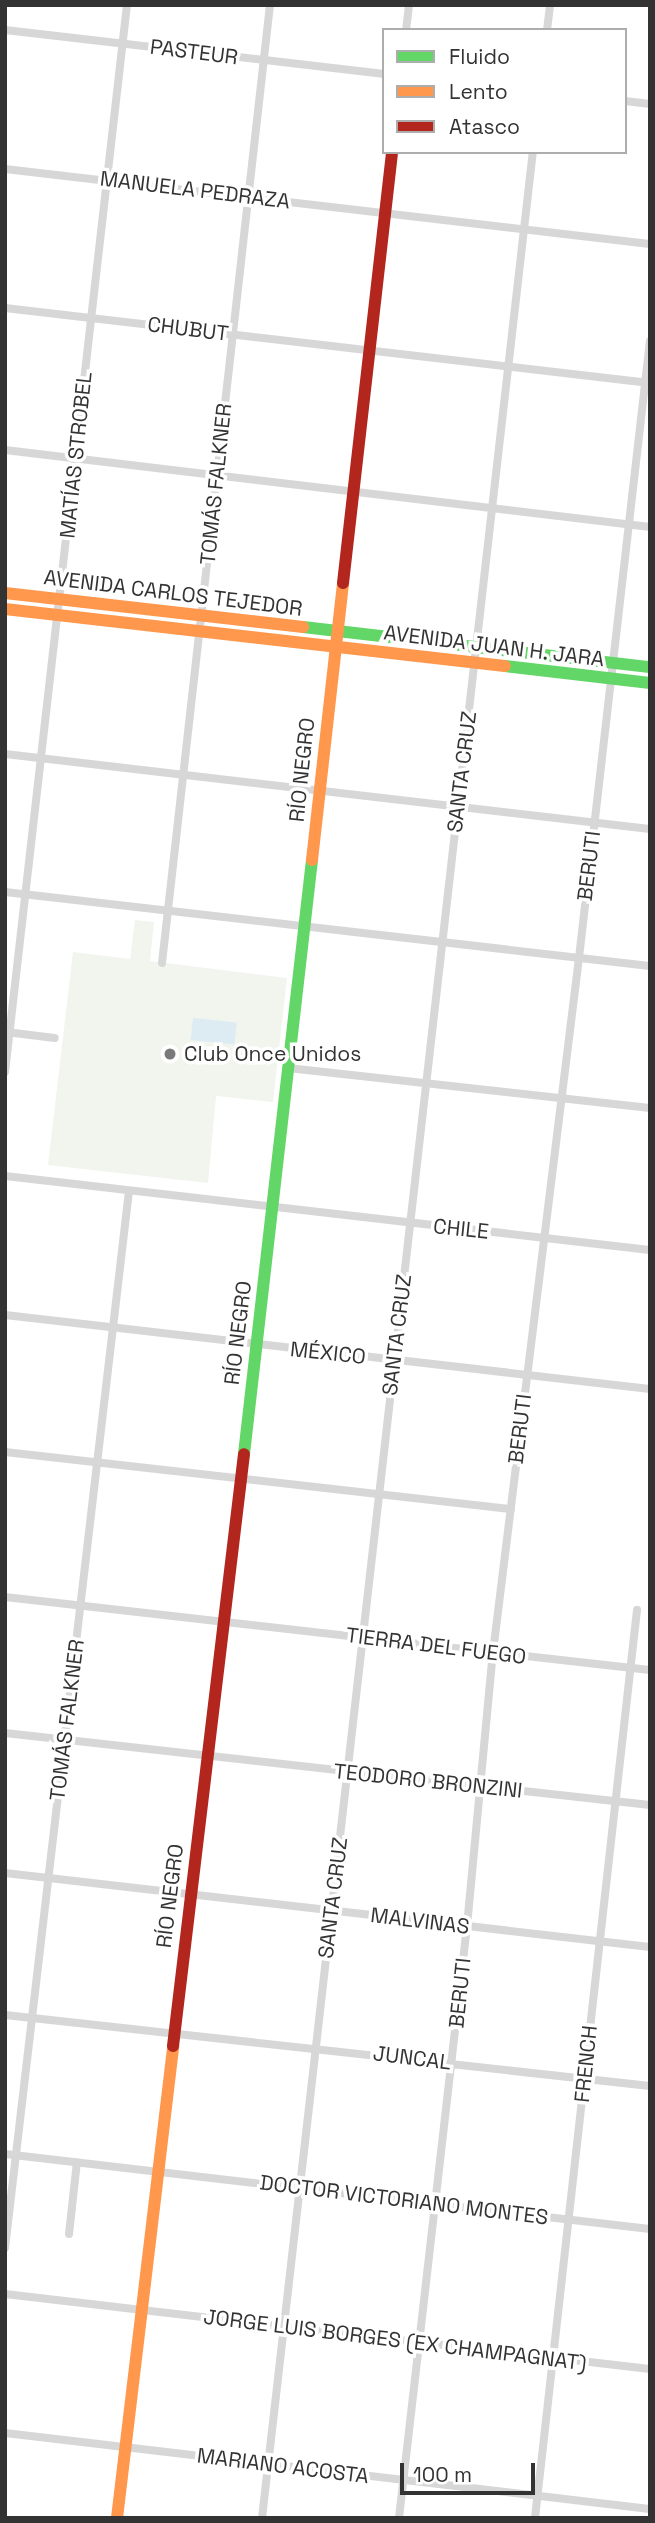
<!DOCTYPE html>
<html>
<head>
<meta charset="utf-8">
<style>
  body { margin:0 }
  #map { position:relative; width:655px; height:2523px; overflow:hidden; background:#fff; font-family:"Space Grotesk",sans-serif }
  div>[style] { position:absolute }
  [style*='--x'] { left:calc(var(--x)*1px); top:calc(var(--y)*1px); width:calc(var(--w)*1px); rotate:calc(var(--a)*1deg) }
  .green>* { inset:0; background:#f1f5ed }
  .water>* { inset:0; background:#ddebf3; transform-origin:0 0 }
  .street>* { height:8px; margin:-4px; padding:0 4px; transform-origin:4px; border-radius:4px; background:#d7d7d7 }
  .fast>* { height:12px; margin:-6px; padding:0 6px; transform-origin:6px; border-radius:6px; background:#63d668 }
  .slow>* { height:12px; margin:-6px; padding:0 6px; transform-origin:6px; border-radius:6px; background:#ff974d }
  .jam>* { height:12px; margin:-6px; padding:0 6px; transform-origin:6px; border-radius:6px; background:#b3261e }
  .dots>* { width:19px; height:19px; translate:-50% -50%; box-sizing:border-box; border:4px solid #fff; border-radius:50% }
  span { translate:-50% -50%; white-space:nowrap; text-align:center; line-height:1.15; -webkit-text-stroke:7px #fff; paint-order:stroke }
  .street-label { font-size:21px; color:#333 }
  .poi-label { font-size:21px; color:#333 }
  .left { translate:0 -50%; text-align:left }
  .frame { position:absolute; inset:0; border:7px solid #333; pointer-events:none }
  .legend { position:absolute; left:382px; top:28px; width:245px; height:126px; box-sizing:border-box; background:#fff; border:2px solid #adadad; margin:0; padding:9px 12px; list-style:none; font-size:21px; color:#333 }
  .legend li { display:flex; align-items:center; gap:14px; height:35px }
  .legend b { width:35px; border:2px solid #adadad }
  .scale { position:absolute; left:400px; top:2463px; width:135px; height:32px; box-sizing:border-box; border:4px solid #333; border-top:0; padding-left:9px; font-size:21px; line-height:24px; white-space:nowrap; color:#333; -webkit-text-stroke:5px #fff; paint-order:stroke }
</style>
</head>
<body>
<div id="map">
  <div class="green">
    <i style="clip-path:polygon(135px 920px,154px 922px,150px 961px,287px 978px,273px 1102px,216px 1096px,208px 1183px,48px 1165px,73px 952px,130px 959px)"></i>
  </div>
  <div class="water">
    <i style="left:193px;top:1018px;width:44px;height:22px;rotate:6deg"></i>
  </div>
  <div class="street">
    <i style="--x:5;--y:30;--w:382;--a:6.6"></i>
    <i style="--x:406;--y:30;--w:25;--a:-83"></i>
    <i style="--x:547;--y:30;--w:25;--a:-83"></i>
    <i style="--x:625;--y:101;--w:25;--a:7"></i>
    <i style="--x:5;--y:169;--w:649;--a:6.63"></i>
    <i style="--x:5;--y:308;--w:649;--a:6.63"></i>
    <i style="--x:5;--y:450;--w:650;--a:6.81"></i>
    <i style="--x:5;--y:754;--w:649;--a:6.63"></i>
    <i style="--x:5;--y:892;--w:649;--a:6.54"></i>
    <i style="--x:162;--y:963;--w:964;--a:-83.57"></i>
    <i style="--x:6;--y:1032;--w:49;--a:7"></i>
    <i style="--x:288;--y:1068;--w:364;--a:6.3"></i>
    <i style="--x:5;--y:1072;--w:1074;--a:-83.48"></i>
    <i style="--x:5;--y:1176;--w:649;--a:6.54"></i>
    <i style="--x:5;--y:1315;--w:649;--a:6.54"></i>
    <i style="--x:5;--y:1452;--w:509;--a:6.43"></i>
    <i style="--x:5;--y:1597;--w:649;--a:6.46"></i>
    <i style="--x:5;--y:1733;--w:649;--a:6.37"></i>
    <i style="--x:5;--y:1873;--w:649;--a:6.54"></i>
    <i style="--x:5;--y:2015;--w:649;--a:6.28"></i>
    <i style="--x:5;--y:2154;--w:649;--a:6.63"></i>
    <i style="--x:69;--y:2234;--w:72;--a:-83.7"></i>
    <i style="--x:5;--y:2248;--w:1064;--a:-83.31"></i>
    <i style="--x:5;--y:2294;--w:649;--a:6.63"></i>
    <i style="--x:5;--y:2433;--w:649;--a:6.72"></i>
    <i style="--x:262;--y:2518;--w:2381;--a:-83.47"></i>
    <i style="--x:399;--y:2518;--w:596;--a:-83.45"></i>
    <i style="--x:467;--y:1926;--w:275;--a:-84.6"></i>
    <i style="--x:493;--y:1652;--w:699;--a:-82.94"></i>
    <i style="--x:579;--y:958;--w:621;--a:-83.44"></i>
    <i style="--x:535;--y:2518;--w:914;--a:-83.59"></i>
  </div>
  <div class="fast">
    <i style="--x:303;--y:627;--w:349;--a:6.6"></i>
    <i style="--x:505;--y:666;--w:146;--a:6.7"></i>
    <i style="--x:244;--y:1454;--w:598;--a:-83.47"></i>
  </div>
  <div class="slow">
    <i style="--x:5;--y:593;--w:300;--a:6.5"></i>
    <i style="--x:5;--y:609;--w:503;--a:6.5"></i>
    <i style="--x:312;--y:860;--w:279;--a:-83.6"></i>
    <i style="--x:117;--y:2518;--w:475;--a:-83.2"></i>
  </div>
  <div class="jam">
    <i style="--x:343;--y:583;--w:434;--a:-83.5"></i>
    <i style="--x:173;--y:2046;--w:596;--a:-83.16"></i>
  </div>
  <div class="dots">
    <i style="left:170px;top:1054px;background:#7a7a7a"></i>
  </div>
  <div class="street-label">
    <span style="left:194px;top:52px;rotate:7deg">PASTEUR</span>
    <span style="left:195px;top:190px;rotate:7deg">MANUELA PEDRAZA</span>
    <span style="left:188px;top:329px;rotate:7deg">CHUBUT</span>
    <span style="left:76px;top:455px;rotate:-84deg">MATÍAS STROBEL</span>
    <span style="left:216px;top:484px;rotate:-84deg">TOMÁS FALKNER</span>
    <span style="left:173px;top:593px;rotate:7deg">AVENIDA CARLOS TEJEDOR</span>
    <span style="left:494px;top:646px;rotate:7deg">AVENIDA JUAN H. JARA</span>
    <span style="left:302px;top:770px;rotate:-84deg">RÍO NEGRO</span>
    <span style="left:462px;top:772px;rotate:-83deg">SANTA CRUZ</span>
    <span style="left:589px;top:866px;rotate:-83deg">BERUTI</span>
    <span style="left:461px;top:1229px;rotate:6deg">CHILE</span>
    <span style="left:238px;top:1333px;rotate:-83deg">RÍO NEGRO</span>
    <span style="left:397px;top:1335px;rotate:-83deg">SANTA CRUZ</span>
    <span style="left:328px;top:1353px;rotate:6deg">MÉXICO</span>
    <span style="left:520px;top:1429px;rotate:-83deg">BERUTI</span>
    <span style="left:436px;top:1646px;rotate:7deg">TIERRA DEL FUEGO</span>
    <span style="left:67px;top:1720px;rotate:-83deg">TOMÁS FALKNER</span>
    <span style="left:428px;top:1781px;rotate:6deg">TEODORO BRONZINI</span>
    <span style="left:170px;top:1896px;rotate:-83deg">RÍO NEGRO</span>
    <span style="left:333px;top:1898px;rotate:-83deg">SANTA CRUZ</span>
    <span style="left:420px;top:1921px;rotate:7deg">MALVINAS</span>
    <span style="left:460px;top:1993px;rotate:-84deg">BERUTI</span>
    <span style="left:412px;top:2058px;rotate:7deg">JUNCAL</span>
    <span style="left:586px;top:2064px;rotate:-84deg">FRENCH</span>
    <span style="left:404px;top:2200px;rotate:7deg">DOCTOR VICTORIANO MONTES</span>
    <span style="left:395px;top:2340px;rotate:7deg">JORGE LUIS BORGES (EX CHAMPAGNAT)</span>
    <span style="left:283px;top:2466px;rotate:7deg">MARIANO ACOSTA</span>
  </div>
  <div class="poi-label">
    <span class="left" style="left:184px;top:1054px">Club Once Unidos</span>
  </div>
  <div class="frame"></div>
  <ul class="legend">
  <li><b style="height:9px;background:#63d668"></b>Fluido</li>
  <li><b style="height:9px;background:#ff974d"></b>Lento</li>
  <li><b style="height:9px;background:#b3261e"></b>Atasco</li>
  </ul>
  <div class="scale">100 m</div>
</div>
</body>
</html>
